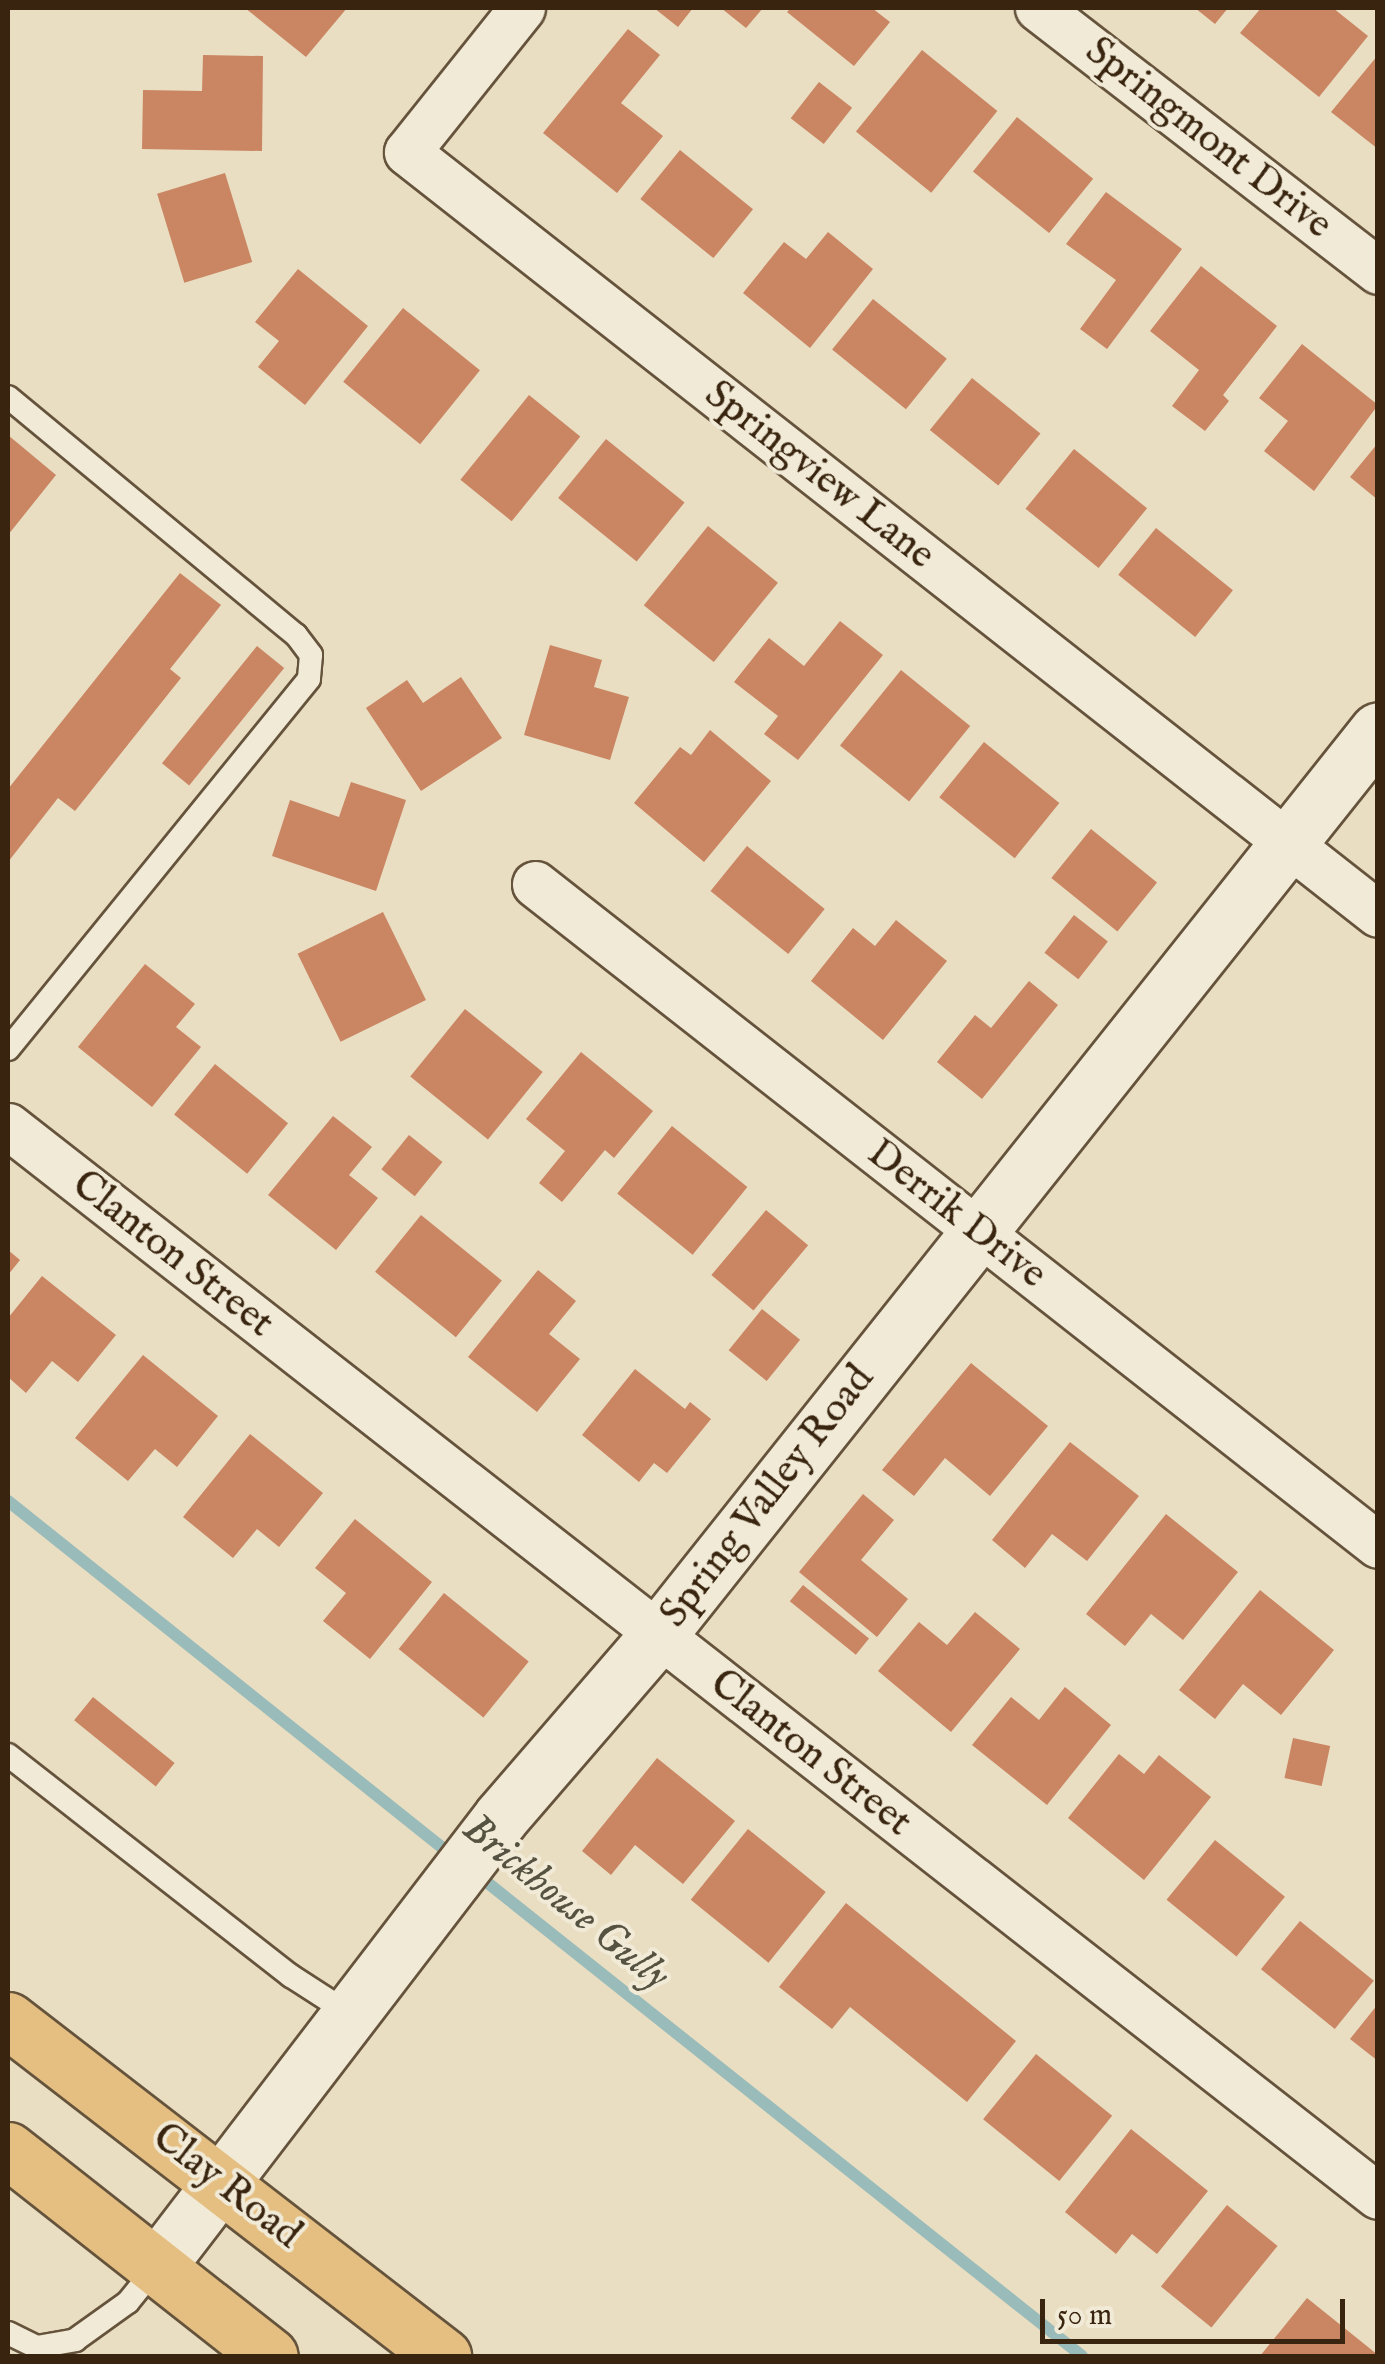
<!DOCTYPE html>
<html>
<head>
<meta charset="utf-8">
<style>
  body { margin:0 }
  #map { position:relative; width:1385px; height:2364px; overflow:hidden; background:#e9dec2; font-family:"IM FELL English",serif }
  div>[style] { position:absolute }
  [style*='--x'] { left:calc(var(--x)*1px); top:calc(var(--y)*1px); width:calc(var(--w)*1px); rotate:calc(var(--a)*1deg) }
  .stream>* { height:12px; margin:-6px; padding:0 6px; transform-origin:6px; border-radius:6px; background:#99bbba }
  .building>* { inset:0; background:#ca8563; transform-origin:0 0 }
  .roads { filter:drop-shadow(2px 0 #65533c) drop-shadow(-2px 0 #65533c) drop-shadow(0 2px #65533c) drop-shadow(0 -2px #65533c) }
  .lane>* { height:22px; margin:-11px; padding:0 11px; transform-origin:11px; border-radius:11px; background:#f1ead7 }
  .street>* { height:45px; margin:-22.5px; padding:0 22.5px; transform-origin:22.5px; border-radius:22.5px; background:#f1ead7 }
  .secondary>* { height:55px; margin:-27.5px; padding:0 27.5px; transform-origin:27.5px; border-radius:27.5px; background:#f1ead7 }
  .primary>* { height:55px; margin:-27.5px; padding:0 27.5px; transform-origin:27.5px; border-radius:27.5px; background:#e4bf81 }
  span { translate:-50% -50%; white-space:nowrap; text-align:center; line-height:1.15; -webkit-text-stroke:8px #f1ead7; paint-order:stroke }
  .street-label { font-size:40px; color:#39250f }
  .water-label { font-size:42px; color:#565242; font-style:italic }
  .frame { position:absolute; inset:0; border:10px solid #39250f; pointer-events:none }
  .scale { position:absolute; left:1040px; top:2299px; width:305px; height:45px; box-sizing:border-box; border:5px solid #39250f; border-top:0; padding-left:12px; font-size:30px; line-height:35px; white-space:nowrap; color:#39250f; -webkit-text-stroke:8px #f1ead7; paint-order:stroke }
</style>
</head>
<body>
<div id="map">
  <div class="stream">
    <i style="--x:8;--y:1501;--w:571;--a:38.6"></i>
    <i style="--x:474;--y:1872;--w:777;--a:38.52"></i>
  </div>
  <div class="building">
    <i style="clip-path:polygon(245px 8px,347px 8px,306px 57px)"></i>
    <i style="clip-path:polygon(654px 8px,693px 8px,678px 27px)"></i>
    <i style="clip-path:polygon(721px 8px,763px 8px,746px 28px)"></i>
    <i style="clip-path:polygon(791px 8px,872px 8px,890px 22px,854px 66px,787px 12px)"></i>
    <i style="clip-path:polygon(1195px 8px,1228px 8px,1215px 24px)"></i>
    <i style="clip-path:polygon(1261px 8px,1333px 8px,1368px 36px,1319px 97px,1240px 33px)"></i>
    <i style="clip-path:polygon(628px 29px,660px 55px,621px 103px,663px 136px,617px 193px,543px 133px)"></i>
    <i style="left:922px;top:50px;width:97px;height:105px;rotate:39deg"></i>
    <i style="clip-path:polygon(203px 55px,263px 56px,262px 151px,142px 149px,143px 90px,202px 91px)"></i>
    <i style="clip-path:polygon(1378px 55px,1378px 149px,1331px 112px)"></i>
    <i style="left:819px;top:82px;width:42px;height:46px;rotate:38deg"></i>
    <i style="left:1017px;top:117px;width:98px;height:70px;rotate:39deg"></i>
    <i style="left:680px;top:150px;width:94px;height:63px;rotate:39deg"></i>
    <i style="left:225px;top:173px;width:93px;height:71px;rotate:73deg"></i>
    <i style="clip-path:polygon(1106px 192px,1182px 249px,1107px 349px,1080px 329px,1116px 280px,1066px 244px)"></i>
    <i style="clip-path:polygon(828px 232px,873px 269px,810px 348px,743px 293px,784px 242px,806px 259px)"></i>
    <i style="clip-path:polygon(1201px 266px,1277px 326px,1223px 395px,1229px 401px,1205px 431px,1172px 406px,1199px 370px,1150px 331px)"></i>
    <i style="clip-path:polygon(298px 269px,368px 326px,305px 405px,258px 367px,279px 341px,255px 322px)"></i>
    <i style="left:873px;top:299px;width:95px;height:65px;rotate:39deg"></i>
    <i style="left:403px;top:308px;width:99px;height:95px;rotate:39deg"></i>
    <i style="clip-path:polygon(1302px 344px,1378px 405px,1314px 491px,1264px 451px,1288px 421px,1259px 398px)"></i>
    <i style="left:972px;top:378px;width:88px;height:67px;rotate:39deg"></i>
    <i style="left:529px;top:395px;width:66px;height:109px;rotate:39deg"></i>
    <i style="clip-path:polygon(8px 435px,56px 475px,8px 535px)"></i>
    <i style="left:606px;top:439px;width:101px;height:76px;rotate:39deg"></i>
    <i style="clip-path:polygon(1378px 443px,1378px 500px,1350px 477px)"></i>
    <i style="left:1074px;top:449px;width:94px;height:77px;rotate:39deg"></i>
    <i style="left:708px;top:526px;width:90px;height:102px;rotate:39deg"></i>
    <i style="left:1156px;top:528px;width:99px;height:60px;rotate:39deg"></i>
    <i style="clip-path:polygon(180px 573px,221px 605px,170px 669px,181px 678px,75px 811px,58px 798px,8px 862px,8px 789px)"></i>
    <i style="clip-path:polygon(840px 621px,883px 655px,798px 760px,764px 734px,778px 716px,734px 682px,769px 638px,804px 666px)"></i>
    <i style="clip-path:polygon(550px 645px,602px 660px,594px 687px,629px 697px,610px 760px,524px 735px)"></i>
    <i style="left:257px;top:646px;width:35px;height:151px;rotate:39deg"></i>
    <i style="left:901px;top:670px;width:89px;height:97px;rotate:39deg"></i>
    <i style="clip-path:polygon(461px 677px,502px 738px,421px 791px,366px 708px,407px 680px,423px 703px)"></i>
    <i style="clip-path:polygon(710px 730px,771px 781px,704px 862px,634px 803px,680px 747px,691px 755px)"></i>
    <i style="left:984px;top:742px;width:97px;height:71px;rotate:39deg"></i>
    <i style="clip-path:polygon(351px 782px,406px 800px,376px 891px,272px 856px,290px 800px,339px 817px)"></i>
    <i style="left:1091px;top:829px;width:85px;height:63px;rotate:39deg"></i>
    <i style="left:747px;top:846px;width:100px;height:58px;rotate:39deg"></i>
    <i style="left:383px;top:912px;width:98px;height:95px;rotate:64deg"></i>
    <i style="left:1074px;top:915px;width:43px;height:48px;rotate:38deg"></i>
    <i style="clip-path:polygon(896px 920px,947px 961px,883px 1040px,811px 981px,853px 928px,875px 946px)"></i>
    <i style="clip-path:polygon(145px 964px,195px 1004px,176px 1027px,201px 1047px,152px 1107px,78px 1047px)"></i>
    <i style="clip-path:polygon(1029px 981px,1058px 1005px,982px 1099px,937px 1062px,975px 1015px,991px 1028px)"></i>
    <i style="left:465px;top:1009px;width:100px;height:87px;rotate:39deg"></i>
    <i style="clip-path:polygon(581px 1052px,653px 1111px,614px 1158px,605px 1150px,562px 1202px,539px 1183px,565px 1151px,526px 1119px)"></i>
    <i style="left:215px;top:1064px;width:94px;height:65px;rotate:39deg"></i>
    <i style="clip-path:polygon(333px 1116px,372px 1147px,349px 1175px,378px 1198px,336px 1250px,268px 1195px)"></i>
    <i style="left:672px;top:1126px;width:97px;height:87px;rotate:39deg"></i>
    <i style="left:409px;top:1135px;width:43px;height:44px;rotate:39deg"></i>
    <i style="left:766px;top:1210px;width:55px;height:85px;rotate:40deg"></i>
    <i style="left:421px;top:1215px;width:104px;height:73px;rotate:39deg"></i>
    <i style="clip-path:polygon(8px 1250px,20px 1260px,8px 1275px)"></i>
    <i style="clip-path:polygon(538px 1270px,576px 1301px,549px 1334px,580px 1359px,537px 1412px,468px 1357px)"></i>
    <i style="clip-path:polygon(42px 1276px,116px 1335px,78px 1382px,52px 1361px,26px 1393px,8px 1377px,8px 1318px)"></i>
    <i style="left:762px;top:1309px;width:49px;height:53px;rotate:39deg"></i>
    <i style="clip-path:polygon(143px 1355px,218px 1416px,177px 1467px,155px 1449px,128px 1481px,75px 1438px)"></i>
    <i style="clip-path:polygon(971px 1363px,1048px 1426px,990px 1496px,945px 1458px,914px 1496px,882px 1470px)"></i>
    <i style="clip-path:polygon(635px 1369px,685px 1409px,690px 1402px,711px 1419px,667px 1473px,654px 1463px,639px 1482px,582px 1435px)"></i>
    <i style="clip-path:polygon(250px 1434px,323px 1493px,279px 1547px,257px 1529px,233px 1558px,183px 1517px)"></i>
    <i style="clip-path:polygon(1070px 1442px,1139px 1496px,1087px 1561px,1052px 1534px,1025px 1568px,992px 1540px)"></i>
    <i style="clip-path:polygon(863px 1494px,894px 1520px,861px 1560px,908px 1599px,877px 1637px,799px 1572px)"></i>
    <i style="clip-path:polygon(1166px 1514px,1238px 1572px,1183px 1640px,1151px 1614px,1125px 1646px,1086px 1614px)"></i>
    <i style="clip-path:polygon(355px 1519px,432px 1582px,370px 1659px,323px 1621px,346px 1593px,315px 1568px)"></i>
    <i style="left:803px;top:1585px;width:85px;height:21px;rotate:39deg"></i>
    <i style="clip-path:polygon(1260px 1590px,1334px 1650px,1281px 1715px,1243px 1684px,1215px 1719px,1179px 1690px)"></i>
    <i style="left:444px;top:1593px;width:109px;height:72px;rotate:39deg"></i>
    <i style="clip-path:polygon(975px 1612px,1020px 1649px,951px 1732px,878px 1671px,919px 1622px,947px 1645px)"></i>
    <i style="clip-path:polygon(1065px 1687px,1111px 1725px,1047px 1805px,972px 1745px,1011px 1697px,1039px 1720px)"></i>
    <i style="left:93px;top:1697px;width:105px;height:30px;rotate:39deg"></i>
    <i style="left:1293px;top:1738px;width:38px;height:41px;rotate:12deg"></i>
    <i style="clip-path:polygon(1119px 1754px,1144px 1774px,1159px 1755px,1211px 1797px,1144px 1880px,1068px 1818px)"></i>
    <i style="clip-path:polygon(657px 1758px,735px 1821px,683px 1884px,635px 1845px,611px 1875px,582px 1851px)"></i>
    <i style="left:748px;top:1829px;width:100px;height:91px;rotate:39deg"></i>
    <i style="left:1215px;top:1840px;width:90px;height:77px;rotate:39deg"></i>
    <i style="clip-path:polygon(846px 1903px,1016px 2041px,967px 2102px,850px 2007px,832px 2029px,779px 1987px)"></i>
    <i style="left:1300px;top:1921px;width:95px;height:62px;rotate:39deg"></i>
    <i style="clip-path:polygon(1378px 2004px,1378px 2061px,1350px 2039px)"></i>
    <i style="left:1036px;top:2054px;width:98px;height:84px;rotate:39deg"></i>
    <i style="clip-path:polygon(1131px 2129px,1208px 2191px,1157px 2254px,1132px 2234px,1116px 2254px,1065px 2212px)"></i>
    <i style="left:1227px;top:2205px;width:65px;height:105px;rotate:39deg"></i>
    <i style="clip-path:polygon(1307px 2298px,1378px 2355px,1378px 2356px,1260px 2356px)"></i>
  </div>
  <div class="roads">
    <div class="lane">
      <i style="--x:8;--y:397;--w:374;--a:39.6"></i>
      <i style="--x:296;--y:635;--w:25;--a:53"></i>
      <i style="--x:311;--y:655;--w:24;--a:95"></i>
      <i style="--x:309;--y:679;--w:477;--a:129.1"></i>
      <i style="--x:8;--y:1755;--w:359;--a:38"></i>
      <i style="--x:291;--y:1976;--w:70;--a:32.8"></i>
      <i style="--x:8;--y:2333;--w:32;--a:26"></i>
      <i style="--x:37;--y:2347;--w:39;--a:-10"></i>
      <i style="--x:75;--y:2340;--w:65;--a:-35.6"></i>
      <i style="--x:128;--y:2302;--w:48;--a:-51"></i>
    </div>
    <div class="street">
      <i style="--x:522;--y:8;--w:184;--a:128.6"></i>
      <i style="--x:407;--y:152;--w:1234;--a:38.12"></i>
      <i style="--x:1038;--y:8;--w:430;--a:37.7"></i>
      <i style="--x:535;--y:884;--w:1071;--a:38.1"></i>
      <i style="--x:8;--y:1126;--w:1738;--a:37.99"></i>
    </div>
    <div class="secondary">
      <i style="--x:158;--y:2265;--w:564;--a:-52.56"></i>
      <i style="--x:501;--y:1817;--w:240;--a:-49.2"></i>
      <i style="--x:658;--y:1635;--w:1156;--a:-51.49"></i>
    </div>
    <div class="primary">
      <i style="--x:8;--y:2020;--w:550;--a:37.68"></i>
      <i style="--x:8;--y:2150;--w:333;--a:38.2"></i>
    </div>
  </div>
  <div class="street-label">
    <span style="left:1208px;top:139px;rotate:38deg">Springmont Drive</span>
    <span style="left:819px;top:476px;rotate:38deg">Springview Lane</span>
    <span style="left:956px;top:1215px;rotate:38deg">Derrik Drive</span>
    <span style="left:172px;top:1255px;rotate:38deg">Clanton Street</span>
    <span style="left:768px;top:1497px;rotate:-52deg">Spring Valley Road</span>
    <span style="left:810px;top:1754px;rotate:38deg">Clanton Street</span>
    <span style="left:226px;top:2187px;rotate:38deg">Clay Road</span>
  </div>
  <div class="water-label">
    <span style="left:565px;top:1903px;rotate:39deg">Brickhouse Gully</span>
  </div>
  <div class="frame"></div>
  <div class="scale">50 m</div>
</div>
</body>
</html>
